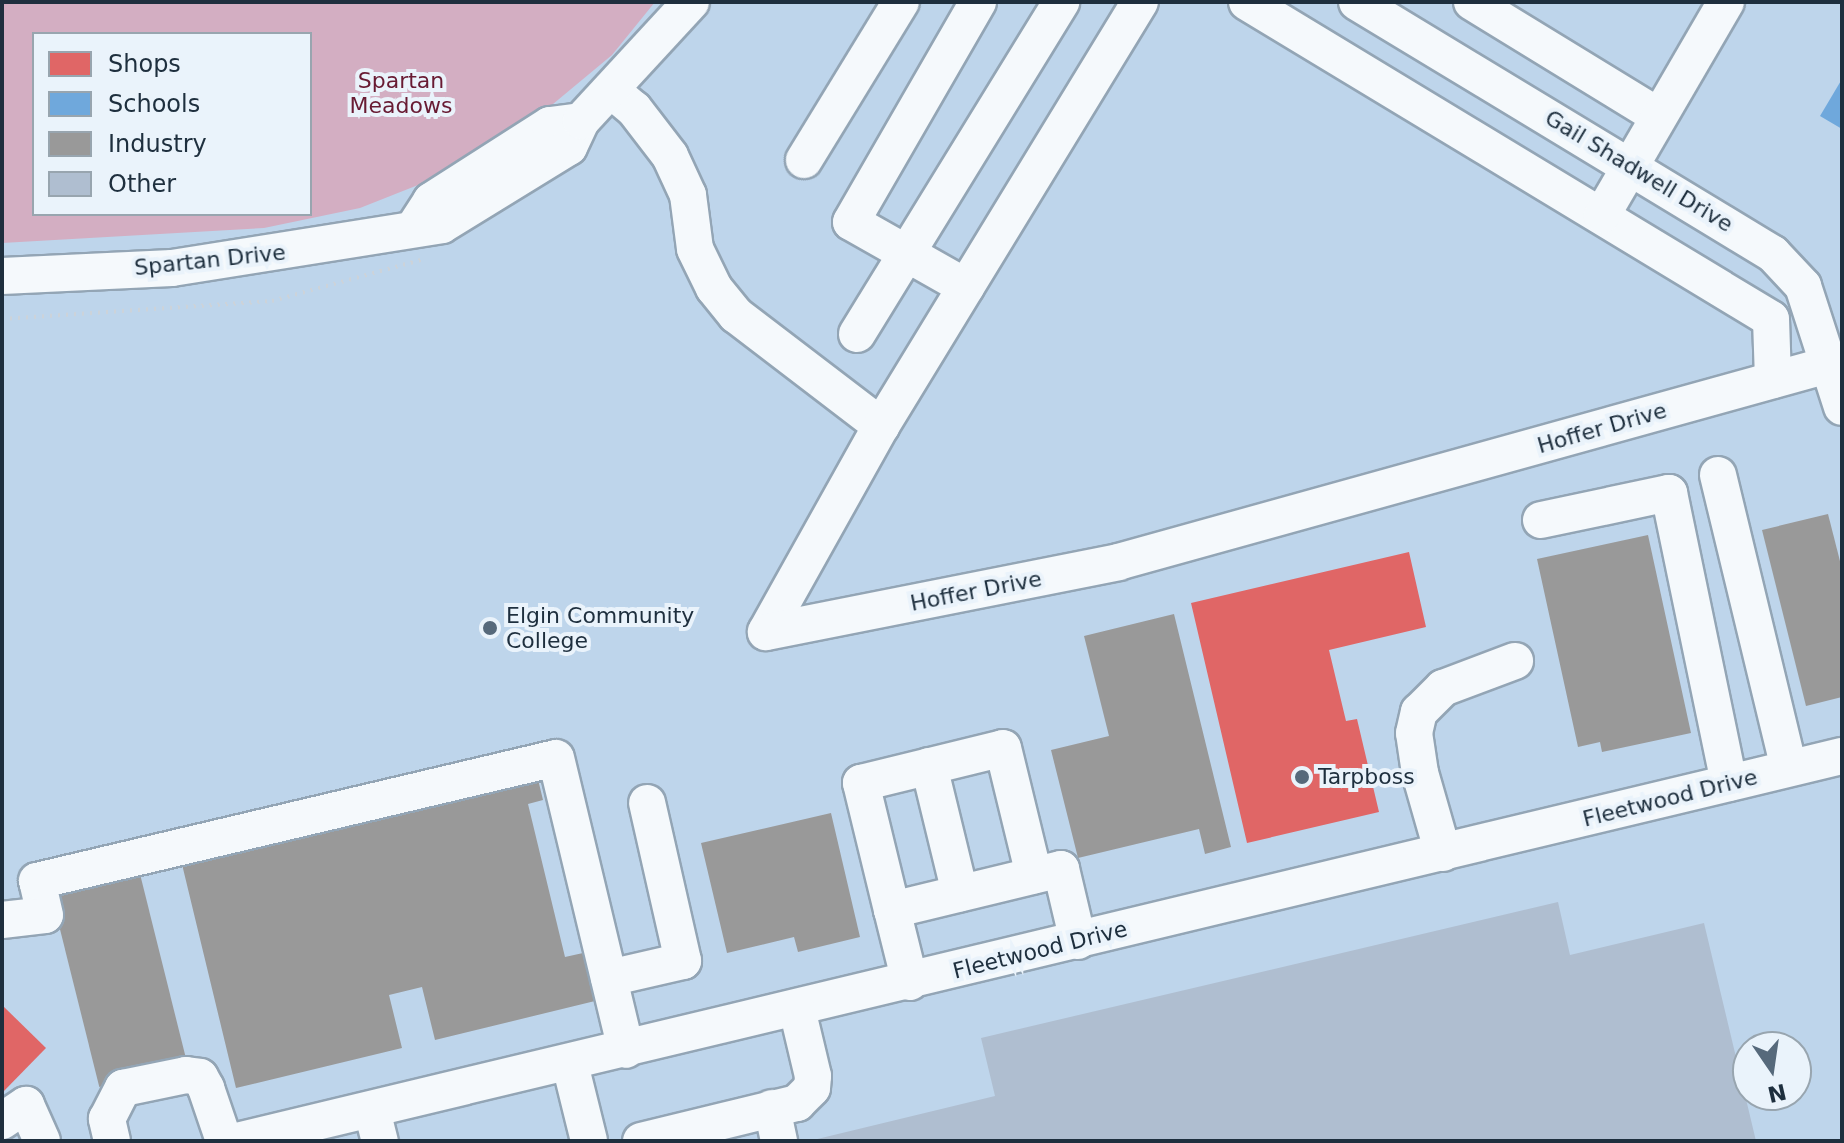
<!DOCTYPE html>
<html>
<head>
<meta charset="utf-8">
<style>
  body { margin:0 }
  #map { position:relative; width:1844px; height:1143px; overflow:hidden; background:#bed5eb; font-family:"DejaVu Sans",sans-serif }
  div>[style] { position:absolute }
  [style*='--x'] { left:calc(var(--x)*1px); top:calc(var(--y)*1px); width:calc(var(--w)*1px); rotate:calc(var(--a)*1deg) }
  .green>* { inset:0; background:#d3aec2 }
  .shops>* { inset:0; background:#e06666 }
  .schools>* { inset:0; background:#6fa8dc }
  .industry>* { inset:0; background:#999; transform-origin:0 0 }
  .building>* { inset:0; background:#afbed0 }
  .path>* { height:4px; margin-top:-2px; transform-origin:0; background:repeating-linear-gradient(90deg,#ccd3da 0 2px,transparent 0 8px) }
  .roads { filter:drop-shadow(2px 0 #93a5b5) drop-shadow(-2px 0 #93a5b5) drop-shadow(0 2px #93a5b5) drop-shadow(0 -2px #93a5b5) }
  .minor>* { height:36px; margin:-18px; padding:0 18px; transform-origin:18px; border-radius:18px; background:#f5f9fc }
  .dots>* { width:22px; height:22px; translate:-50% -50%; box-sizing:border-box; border:4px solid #eaf3fb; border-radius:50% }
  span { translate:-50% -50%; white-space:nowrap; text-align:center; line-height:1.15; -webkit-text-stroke:8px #eaf3fb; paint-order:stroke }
  .park-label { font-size:22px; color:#681b33 }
  .street-label { font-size:22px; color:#1e2f3e }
  .poi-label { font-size:22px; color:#1e2f3e }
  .left { translate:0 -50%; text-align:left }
  .frame { position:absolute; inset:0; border:4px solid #1e2f3e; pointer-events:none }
  .legend { position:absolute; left:32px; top:32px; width:280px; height:184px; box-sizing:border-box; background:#eaf3fb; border:2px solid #98a5af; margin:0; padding:10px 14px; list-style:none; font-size:24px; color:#1e2f3e }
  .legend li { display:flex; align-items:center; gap:16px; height:40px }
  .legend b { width:40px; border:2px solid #98a5af }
  .north { position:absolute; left:1732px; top:1031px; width:80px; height:80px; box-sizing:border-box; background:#eaf3fb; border:2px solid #98a5af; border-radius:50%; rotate:167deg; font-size:22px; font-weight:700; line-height:32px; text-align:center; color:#1e2f3e }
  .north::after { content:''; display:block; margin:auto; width:28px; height:36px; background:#56697b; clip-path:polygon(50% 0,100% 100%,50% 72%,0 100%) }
</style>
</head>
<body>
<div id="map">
  <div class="green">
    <i style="clip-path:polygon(evenodd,2px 2px,655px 2px,612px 55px,529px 124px,461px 168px,360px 208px,264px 228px,2px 243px,2px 2px,34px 34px,310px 34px,310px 214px,34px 214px,34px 34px)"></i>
  </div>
  <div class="shops">
    <i style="clip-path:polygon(1409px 552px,1426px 627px,1329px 650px,1346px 721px,1357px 719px,1379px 812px,1247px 843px,1191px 603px)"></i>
    <i style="clip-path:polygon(2px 1005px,46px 1048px,2px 1093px)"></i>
  </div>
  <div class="schools">
    <i style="clip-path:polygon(1842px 79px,1842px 129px,1820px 116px)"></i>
  </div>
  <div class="industry">
    <i style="clip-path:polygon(1828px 514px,1842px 569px,1842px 697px,1806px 706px,1762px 530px)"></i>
    <i style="clip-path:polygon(1648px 535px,1691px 733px,1602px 752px,1600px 742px,1578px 747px,1537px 559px)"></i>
    <i style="clip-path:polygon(1174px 614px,1231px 847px,1205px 854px,1199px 829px,1078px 858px,1051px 750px,1109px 736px,1084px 636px)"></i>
    <i style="clip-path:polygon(536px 771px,543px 800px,528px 804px,565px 957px,583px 953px,595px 1001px,435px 1040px,422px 987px,389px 995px,402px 1048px,236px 1088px,180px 856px)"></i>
    <i style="clip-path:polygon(831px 813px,860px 937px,798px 952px,794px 937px,727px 953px,701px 843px)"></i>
    <i style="left:139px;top:870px;width:201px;height:91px;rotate:76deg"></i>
  </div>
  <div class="building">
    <i style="clip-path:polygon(1558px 902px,1570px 955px,1704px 923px,1756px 1141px,809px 1141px,995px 1096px,981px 1038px)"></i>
  </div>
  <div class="path">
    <i style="--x:2;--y:319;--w:271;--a:-3.8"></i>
    <i style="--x:272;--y:301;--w:159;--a:-15.4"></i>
  </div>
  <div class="roads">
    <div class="minor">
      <i style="--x:1247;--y:2;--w:612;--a:31.17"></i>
      <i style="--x:1771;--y:319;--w:61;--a:88.1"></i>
      <i style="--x:1357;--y:2;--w:486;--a:31.2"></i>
      <i style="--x:1773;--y:254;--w:44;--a:46.8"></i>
      <i style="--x:1803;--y:286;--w:127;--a:72.1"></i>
      <i style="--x:1472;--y:2;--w:218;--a:31.5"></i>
      <i style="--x:611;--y:90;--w:30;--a:40"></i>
      <i style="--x:634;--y:109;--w:59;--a:52.5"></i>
      <i style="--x:670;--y:156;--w:43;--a:65.2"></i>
      <i style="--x:688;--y:195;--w:54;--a:82.6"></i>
      <i style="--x:695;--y:249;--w:43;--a:64"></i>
      <i style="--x:714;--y:288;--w:35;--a:51"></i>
      <i style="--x:736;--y:315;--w:183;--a:37.4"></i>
      <i style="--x:881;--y:426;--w:236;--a:119.2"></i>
      <i style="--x:766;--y:632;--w:359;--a:-11.2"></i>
      <i style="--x:1118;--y:562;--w:751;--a:-15.52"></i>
      <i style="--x:804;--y:160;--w:185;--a:-58.5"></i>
      <i style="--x:1602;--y:215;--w:246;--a:-59.8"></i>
      <i style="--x:415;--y:226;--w:30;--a:-57"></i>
      <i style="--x:431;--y:201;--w:141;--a:-32.6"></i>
      <i style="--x:550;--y:125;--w:31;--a:-7"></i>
      <i style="--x:2;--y:276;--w:170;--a:-2.7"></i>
      <i style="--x:172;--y:268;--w:273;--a:-9"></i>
      <i style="--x:442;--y:225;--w:149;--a:-31.6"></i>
      <i style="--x:569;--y:147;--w:29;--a:-65"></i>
      <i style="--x:581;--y:121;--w:162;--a:-47.3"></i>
      <i style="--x:966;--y:287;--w:132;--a:-150.5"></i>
      <i style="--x:851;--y:222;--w:254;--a:-60"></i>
      <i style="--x:857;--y:334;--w:390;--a:-58.4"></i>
      <i style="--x:881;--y:426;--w:497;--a:-58.6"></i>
      <i style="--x:1718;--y:475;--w:301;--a:76.4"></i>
      <i style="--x:1541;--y:520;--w:131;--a:-11.9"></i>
      <i style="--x:1669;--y:493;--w:296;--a:78.3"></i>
      <i style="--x:929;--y:766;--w:131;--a:76.3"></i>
      <i style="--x:1443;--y:853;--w:83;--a:-106"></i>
      <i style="--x:1420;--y:773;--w:40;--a:-98.5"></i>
      <i style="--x:1414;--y:733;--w:22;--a:-77"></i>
      <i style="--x:1419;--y:712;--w:34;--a:-45"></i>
      <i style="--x:1443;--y:688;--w:77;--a:-20.6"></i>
      <i style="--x:892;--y:910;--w:131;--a:-103.7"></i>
      <i style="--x:861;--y:783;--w:146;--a:-13.8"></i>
      <i style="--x:1003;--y:748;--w:131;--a:76.3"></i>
      <i style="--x:2;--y:920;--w:43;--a:-6.6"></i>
      <i style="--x:45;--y:915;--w:35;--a:-103"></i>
      <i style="--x:37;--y:881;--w:533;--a:-13.33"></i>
      <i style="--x:556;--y:758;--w:300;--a:76.5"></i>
      <i style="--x:609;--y:978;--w:76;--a:-12.9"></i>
      <i style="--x:683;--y:961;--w:162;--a:-102.8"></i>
      <i style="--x:910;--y:982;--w:74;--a:-104"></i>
      <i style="--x:892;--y:910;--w:174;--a:-13.6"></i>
      <i style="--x:1061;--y:869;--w:74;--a:76.7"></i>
      <i style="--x:570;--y:1064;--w:79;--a:76.1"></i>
      <i style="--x:772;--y:1108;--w:34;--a:78"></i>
      <i style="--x:372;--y:1110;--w:32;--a:76"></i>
      <i style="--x:2;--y:1121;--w:29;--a:-34"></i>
      <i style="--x:26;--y:1105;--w:39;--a:66"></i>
      <i style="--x:112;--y:1141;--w:23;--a:-103"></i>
      <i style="--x:107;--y:1119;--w:35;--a:-63"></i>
      <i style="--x:123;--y:1088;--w:64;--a:-11.7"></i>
      <i style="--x:186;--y:1075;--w:14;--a:8"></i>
      <i style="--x:200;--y:1077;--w:13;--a:61"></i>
      <i style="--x:206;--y:1088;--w:56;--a:71.2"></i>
      <i style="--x:237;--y:1141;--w:1651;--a:-13.49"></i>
      <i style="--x:641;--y:1141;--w:161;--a:-13.7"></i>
      <i style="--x:797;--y:1103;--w:21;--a:-45"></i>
      <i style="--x:812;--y:1088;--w:12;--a:-85"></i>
      <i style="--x:813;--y:1076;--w:69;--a:-103.4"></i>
    </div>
  </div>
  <div class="dots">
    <i style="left:490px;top:628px;background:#56697b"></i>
    <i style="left:1302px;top:777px;background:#56697b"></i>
  </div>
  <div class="park-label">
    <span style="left:401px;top:93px">Spartan<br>Meadows</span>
  </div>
  <div class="street-label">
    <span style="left:1639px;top:171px;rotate:31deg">Gail Shadwell Drive</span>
    <span style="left:210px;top:260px;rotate:-6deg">Spartan Drive</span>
    <span style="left:1602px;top:428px;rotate:-16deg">Hoffer Drive</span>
    <span style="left:976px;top:591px;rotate:-11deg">Hoffer Drive</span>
    <span style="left:1670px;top:798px;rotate:-14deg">Fleetwood Drive</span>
    <span style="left:1040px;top:950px;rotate:-14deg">Fleetwood Drive</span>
  </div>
  <div class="poi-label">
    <span class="left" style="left:506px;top:628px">Elgin Community<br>College</span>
    <span class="left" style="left:1318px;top:777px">Tarpboss</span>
  </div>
  <div class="frame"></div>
  <ul class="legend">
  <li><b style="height:22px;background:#e06666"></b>Shops</li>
  <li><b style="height:22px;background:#6fa8dc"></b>Schools</li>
  <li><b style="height:22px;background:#999"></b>Industry</li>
  <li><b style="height:22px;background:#afbed0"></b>Other</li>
  </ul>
  <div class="north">N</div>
</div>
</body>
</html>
